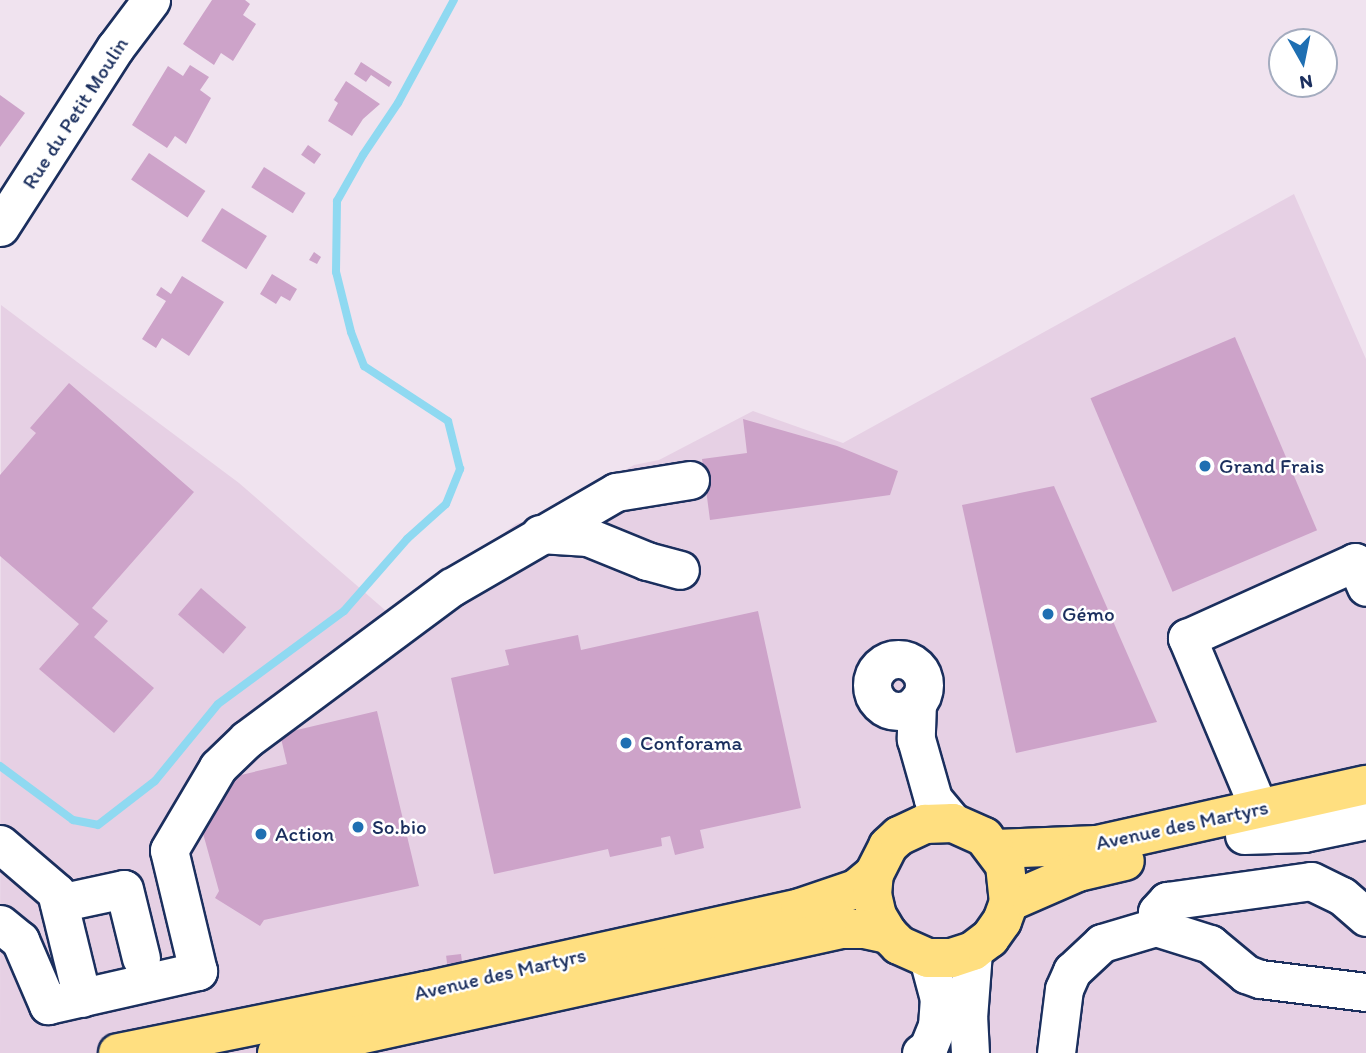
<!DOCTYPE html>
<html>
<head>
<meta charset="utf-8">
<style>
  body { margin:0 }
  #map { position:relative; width:1366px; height:1053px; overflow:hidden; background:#f0e3ef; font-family:Itim,sans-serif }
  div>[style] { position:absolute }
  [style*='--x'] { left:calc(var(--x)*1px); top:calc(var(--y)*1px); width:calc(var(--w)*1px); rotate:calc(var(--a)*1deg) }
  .built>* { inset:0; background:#e6d0e4 }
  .stream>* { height:8px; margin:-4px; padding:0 4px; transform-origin:4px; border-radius:4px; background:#8fd9f1 }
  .building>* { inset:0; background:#cda3c9; transform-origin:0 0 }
  .roads { filter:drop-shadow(2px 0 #1b2f5e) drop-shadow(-2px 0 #1b2f5e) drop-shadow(0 2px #1b2f5e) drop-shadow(0 -2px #1b2f5e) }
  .minor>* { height:37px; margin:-18.5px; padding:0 18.5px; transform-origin:18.5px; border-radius:18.5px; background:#fff }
  .minor>.ring { margin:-18.5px; padding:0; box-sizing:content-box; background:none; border:37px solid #fff; border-radius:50% }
  .major>* { height:38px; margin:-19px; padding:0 19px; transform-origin:19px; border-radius:19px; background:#ffdf80 }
  .dots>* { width:19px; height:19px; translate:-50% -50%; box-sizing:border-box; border:4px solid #fff; border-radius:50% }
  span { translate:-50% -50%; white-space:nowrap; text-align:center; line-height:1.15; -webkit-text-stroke:5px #fff; paint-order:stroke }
  .street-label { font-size:21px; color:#1b2f5e }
  .poi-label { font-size:21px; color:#1b2f5e }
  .left { translate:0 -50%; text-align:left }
  .north { position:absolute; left:1268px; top:28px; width:70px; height:70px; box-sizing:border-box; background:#fff; border:2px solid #a4acbf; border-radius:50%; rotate:171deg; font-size:19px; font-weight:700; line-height:28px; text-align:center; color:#1b2f5e }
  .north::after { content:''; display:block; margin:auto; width:24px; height:32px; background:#1f6fb2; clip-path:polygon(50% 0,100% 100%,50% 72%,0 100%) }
</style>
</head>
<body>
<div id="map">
  <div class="built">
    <i style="clip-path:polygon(1294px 194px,1366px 359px,1366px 1053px,0 1053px,1px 305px,239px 483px,393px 617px,516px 524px,552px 512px,634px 465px,659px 460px,753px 411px,843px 443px)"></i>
  </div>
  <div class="stream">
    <i style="--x:0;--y:766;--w:91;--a:36.5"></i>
    <i style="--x:73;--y:820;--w:25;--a:11"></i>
    <i style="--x:98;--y:825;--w:72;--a:-37.7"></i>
    <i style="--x:155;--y:781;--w:99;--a:-50.7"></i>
    <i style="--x:218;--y:704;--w:157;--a:-36.4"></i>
    <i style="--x:344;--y:611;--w:96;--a:-48.8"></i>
    <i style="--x:407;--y:539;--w:52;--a:-41.9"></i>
    <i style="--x:446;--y:504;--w:38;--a:-68"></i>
    <i style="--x:460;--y:469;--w:49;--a:-104"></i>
    <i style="--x:448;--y:421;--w:100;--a:-146.8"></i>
    <i style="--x:364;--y:366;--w:36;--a:-111"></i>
    <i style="--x:351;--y:332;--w:62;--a:-104"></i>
    <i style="--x:336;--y:272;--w:71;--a:-89.2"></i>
    <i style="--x:337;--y:201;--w:53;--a:-60.5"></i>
    <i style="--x:363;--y:155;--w:63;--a:-56.1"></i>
    <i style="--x:398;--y:103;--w:117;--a:-61.5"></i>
  </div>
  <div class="building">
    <i style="clip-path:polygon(212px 0,245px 0,250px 4px,243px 15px,256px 24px,233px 61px,221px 53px,214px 65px,183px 44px)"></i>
    <i style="clip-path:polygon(361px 62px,392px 82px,389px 87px,371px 75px,366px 82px,354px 74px)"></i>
    <i style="clip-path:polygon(190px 65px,209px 77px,200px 90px,211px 98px,186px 144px,175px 136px,167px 148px,132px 125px,168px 66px,183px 76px)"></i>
    <i style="clip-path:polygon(346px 81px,380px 104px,363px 119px,352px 136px,328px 121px,338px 103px,334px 100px)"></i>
    <i style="clip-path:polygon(0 95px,25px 113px,0 147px)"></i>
    <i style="left:308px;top:145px;width:16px;height:12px;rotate:35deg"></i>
    <i style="left:149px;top:153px;width:68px;height:32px;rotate:34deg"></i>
    <i style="left:264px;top:167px;width:49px;height:24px;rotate:32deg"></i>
    <i style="left:222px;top:208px;width:53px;height:39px;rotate:32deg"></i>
    <i style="clip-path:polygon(314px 252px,321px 257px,317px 264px,309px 260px)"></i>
    <i style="clip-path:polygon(272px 274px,297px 289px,290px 301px,281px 296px,276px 304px,260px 294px)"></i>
    <i style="clip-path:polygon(182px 276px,224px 302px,189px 356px,162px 338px,156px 348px,142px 339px,166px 301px,156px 295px,161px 287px,171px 294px)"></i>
    <i style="left:1235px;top:337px;width:210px;height:157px;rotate:67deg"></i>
    <i style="clip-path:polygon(69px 383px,194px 492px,92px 608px,108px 621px,94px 637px,154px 688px,114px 733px,39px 669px,79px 624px,0 556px,0 475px,36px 433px,30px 428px)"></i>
    <i style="clip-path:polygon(743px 419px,837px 446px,898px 471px,890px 495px,710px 520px,702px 459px,747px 453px)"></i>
    <i style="clip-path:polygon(1054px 486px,1157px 722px,1016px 753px,962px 505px)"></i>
    <i style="left:201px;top:588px;width:60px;height:35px;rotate:41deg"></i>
    <i style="clip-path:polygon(758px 611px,801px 808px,700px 830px,704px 848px,675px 855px,670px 836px,661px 838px,662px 846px,610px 857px,608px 849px,494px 874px,451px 678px,509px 665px,505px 650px,578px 635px,581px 650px)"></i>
    <i style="clip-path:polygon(377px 711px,419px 886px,264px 920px,260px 926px,215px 898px,219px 891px,199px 819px,224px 779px,287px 764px,280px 734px)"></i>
    <i style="left:461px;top:954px;width:8px;height:15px;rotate:83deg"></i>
  </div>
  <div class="roads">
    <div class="minor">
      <i style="--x:0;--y:227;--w:213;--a:-57.3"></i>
      <i style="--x:115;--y:48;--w:60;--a:-53.1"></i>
      <i style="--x:540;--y:534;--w:48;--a:3.6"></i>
      <i style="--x:588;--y:537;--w:64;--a:22.1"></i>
      <i style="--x:647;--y:561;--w:34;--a:15"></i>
      <i class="ring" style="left:872px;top:659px;width:15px;height:15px"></i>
      <i style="--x:917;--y:702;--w:37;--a:92"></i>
      <i style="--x:916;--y:739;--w:62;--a:74.2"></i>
      <i style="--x:933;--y:799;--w:31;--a:50"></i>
      <i style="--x:1259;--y:809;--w:186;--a:-112.8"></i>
      <i style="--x:1187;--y:638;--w:184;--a:-24.3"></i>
      <i style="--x:1355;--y:562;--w:27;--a:66"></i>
      <i style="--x:1244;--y:835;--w:60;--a:-1.9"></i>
      <i style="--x:1304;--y:833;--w:63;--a:-11.8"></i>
      <i style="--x:0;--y:844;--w:74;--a:40.6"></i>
      <i style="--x:56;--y:892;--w:109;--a:76.2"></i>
      <i style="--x:59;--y:903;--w:66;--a:-12.2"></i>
      <i style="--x:124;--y:889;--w:71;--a:76.2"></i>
      <i style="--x:0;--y:924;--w:26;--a:39"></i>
      <i style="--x:20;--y:940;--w:71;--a:66.7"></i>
      <i style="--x:48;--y:1005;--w:154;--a:-12.8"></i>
      <i style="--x:198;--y:971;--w:124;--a:-103.5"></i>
      <i style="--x:169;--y:850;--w:96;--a:-59.4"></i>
      <i style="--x:218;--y:767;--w:40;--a:-44"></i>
      <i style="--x:247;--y:739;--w:255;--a:-36.6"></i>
      <i style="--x:452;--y:587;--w:190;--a:-30.1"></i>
      <i style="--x:616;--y:492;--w:75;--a:-9.2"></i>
      <i style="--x:1156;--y:927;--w:15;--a:-86"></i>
      <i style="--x:1157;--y:912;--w:15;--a:-48"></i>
      <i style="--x:1167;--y:901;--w:145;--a:-7.9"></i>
      <i style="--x:1311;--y:881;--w:34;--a:26"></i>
      <i style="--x:1342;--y:896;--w:32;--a:41"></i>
      <i style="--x:921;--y:1053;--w:9;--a:-36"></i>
      <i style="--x:928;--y:1048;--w:24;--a:-68"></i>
      <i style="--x:937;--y:1026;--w:27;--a:-86"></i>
      <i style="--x:939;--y:999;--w:42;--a:-105"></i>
      <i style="--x:970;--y:1053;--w:35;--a:-93"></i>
      <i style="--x:968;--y:1018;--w:67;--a:-85.7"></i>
      <i style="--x:1056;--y:1053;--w:64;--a:-82.9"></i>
      <i style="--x:1064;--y:989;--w:20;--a:-66"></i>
      <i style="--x:1072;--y:971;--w:41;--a:-43"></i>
      <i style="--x:1102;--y:943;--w:56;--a:-16.5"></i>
      <i style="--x:1156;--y:927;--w:57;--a:17.5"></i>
      <i style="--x:1210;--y:944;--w:47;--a:39.8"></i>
      <i style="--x:1246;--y:974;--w:15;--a:20"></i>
      <i style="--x:1260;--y:979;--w:107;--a:7"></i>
    </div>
    <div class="major">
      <i style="--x:996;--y:849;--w:101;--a:-2.3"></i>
      <i style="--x:1097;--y:845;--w:276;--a:-12.6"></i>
      <i style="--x:1009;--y:902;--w:75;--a:-23.5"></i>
      <i style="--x:1078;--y:872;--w:48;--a:-13.2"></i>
      <i style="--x:118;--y:1053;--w:314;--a:-11.4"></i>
      <i style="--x:426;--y:991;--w:383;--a:-12.5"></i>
      <i style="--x:800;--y:908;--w:59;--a:-18.7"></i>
      <i style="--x:856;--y:889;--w:23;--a:-40"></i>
      <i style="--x:874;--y:874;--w:31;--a:-63"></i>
      <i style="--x:888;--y:846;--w:15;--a:-42"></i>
      <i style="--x:899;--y:836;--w:29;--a:-25"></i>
      <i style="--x:925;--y:824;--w:28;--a:-2"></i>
      <i style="--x:953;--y:823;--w:34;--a:24"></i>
      <i style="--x:984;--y:837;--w:35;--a:53"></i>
      <i style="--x:1005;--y:865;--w:37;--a:84"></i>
      <i style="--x:1009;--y:902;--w:20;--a:110"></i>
      <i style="--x:1002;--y:921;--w:21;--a:125"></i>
      <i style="--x:990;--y:938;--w:21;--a:143"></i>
      <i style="--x:973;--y:951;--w:23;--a:162"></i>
      <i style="--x:951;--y:958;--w:23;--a:180"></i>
      <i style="--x:928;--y:958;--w:32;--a:-156"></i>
      <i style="--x:899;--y:945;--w:16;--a:-135"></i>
      <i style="--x:888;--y:934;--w:21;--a:-121"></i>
      <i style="--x:877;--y:916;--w:22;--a:-103"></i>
      <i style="--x:872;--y:895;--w:21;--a:-85"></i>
      <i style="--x:277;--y:1053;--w:577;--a:-12.4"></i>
      <i style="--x:841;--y:929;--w:23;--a:0"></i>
      <i style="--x:864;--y:929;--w:25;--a:12"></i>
    </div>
  </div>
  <div class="dots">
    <i style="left:1205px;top:466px;background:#1f6fb2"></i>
    <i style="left:1048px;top:614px;background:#1f6fb2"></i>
    <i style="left:626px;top:743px;background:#1f6fb2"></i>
    <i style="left:358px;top:827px;background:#1f6fb2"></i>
    <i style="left:261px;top:834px;background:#1f6fb2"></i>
  </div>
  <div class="street-label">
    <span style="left:75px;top:113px;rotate:-57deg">Rue du Petit Moulin</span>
    <span style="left:1182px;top:825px;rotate:-12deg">Avenue des Martyrs</span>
    <span style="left:500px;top:974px;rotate:-13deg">Avenue des Martyrs</span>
  </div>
  <div class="poi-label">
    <span class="left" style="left:1219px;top:466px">Grand Frais</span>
    <span class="left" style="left:1062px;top:614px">Gémo</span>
    <span class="left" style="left:640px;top:743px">Conforama</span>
    <span class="left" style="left:372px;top:827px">So.bio</span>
    <span class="left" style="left:275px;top:834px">Action</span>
  </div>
  <div class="north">N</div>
</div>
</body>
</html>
